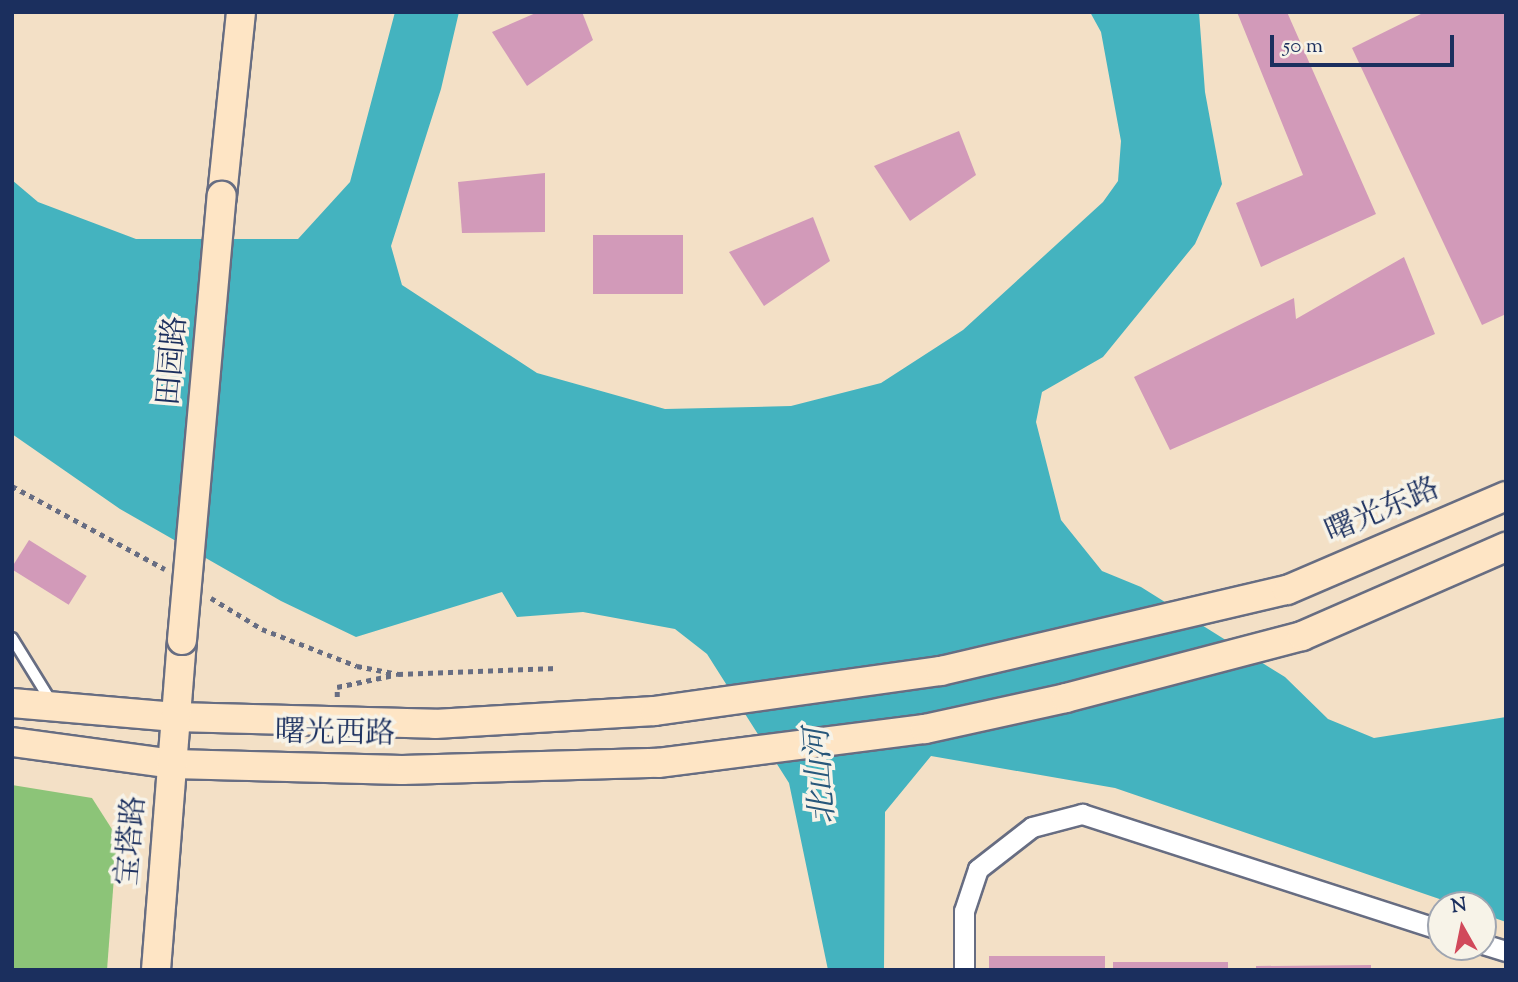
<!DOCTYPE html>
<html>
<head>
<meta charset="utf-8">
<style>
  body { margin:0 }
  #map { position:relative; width:1518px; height:982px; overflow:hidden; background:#f3e0c6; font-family:"Sorts Mill Goudy","Noto Serif SC",serif }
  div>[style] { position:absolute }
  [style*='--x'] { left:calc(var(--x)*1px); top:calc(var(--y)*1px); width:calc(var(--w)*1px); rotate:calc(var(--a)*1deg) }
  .green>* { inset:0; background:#8cc478 }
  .water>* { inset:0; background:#44b3bf }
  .building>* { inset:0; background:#d29ab9; transform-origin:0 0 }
  .path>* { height:4.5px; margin-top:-2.25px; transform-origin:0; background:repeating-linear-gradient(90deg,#676d82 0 5px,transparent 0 10px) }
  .roads { filter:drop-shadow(2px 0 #676d82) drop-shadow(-2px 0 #676d82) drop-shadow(0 2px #676d82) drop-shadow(0 -2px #676d82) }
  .lane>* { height:10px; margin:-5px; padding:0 5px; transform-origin:5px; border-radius:5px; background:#fff }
  .street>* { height:19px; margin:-9.5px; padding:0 9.5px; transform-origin:9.5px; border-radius:9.5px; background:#fff }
  .secondary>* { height:28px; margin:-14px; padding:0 14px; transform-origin:14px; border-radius:14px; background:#fee5c5 }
  .bridges { filter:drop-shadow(2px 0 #676d82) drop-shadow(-2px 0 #676d82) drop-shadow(0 2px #676d82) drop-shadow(0 -2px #676d82) }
  .secondary-bridge>* { height:28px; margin:-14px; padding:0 14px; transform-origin:14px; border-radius:14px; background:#fee5c5 }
  span { translate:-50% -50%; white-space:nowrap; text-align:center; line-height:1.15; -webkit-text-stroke:7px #f7f3e8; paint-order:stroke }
  .street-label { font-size:30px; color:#1b2f5e }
  .water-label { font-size:32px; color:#27577b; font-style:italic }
  .frame { position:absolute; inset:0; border:14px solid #1b2f5e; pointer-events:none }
  .north { position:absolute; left:1427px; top:891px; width:70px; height:70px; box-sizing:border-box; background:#f7f3e8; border:2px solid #9fa5b1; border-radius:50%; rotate:351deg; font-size:19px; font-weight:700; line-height:28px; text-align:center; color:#1b2f5e }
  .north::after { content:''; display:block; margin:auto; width:24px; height:32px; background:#d1495b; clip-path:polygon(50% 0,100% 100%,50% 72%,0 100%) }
  .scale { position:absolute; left:1270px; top:35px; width:184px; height:32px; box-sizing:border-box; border:4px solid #1b2f5e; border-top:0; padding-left:9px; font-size:21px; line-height:24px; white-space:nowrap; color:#1b2f5e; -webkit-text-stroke:5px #f7f3e8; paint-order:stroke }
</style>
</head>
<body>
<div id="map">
  <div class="green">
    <i style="clip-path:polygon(12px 785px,92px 798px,117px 837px,107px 970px,12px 970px)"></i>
  </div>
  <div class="water">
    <i style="clip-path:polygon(395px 12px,459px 12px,441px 89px,391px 246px,402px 285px,537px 373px,665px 409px,791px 406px,881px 383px,963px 330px,1103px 202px,1118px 181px,1121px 141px,1101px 32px,1090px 12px,1199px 12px,1205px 92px,1222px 184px,1195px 244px,1103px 357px,1042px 392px,1036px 422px,1061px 520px,1102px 571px,1141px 587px,1285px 677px,1328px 719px,1374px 738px,1506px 717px,1506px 922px,1483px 914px,1483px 905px,1457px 905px,1115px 788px,931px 756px,885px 812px,884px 970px,828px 970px,789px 783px,707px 654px,675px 629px,583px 612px,517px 617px,502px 592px,356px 637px,281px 601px,120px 509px,12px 434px,12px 180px,38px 202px,136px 239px,298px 239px,350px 182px)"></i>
  </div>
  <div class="building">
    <i style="clip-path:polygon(538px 12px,582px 12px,593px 40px,527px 86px,492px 32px)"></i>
    <i style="clip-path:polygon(1237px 12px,1287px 12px,1376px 214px,1261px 267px,1236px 203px,1303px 175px)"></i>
    <i style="clip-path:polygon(1425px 12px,1506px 12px,1506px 314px,1482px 325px,1352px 48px)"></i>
    <i style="clip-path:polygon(959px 131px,976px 175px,910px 221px,874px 166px)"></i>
    <i style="clip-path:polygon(545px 173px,545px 232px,462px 233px,458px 182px)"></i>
    <i style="clip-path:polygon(813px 217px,830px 261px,764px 306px,729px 252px)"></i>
    <i style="left:683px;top:235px;width:59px;height:90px;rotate:90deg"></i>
    <i style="clip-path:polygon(1404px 257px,1435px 334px,1170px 450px,1134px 377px,1294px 298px,1296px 319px)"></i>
    <i style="left:29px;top:540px;width:68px;height:34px;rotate:32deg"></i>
    <i style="left:989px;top:956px;width:116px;height:14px"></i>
    <i style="left:1113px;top:962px;width:115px;height:8px"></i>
    <i style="clip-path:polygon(1371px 965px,1371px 970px,1256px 970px,1256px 966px)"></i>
  </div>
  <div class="path">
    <i style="--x:12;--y:486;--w:174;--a:28.5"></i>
    <i style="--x:211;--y:598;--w:60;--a:31.3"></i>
    <i style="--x:262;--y:629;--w:102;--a:21.3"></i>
    <i style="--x:357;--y:666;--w:42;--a:11"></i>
    <i style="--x:398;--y:674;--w:159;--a:-2.2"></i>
    <i style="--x:337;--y:697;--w:10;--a:-90"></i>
    <i style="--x:337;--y:687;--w:58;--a:-11.9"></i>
  </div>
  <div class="roads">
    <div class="lane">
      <i style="--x:12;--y:638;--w:76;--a:58.4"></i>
    </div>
    <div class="street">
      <i style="--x:1483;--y:944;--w:24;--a:17"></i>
      <i style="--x:964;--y:970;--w:59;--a:-90"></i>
      <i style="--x:964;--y:911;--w:44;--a:-71.6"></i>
      <i style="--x:978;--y:869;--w:68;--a:-37.9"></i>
      <i style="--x:1032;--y:827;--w:52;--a:-14.6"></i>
      <i style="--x:1082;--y:814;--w:377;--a:17.9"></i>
    </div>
    <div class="secondary">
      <i style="--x:222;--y:196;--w:185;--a:-84.1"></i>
      <i style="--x:12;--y:703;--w:164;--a:4.9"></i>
      <i style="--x:175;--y:717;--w:260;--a:1.5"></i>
      <i style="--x:435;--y:724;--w:220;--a:-3.4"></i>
      <i style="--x:655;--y:711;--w:289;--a:-8"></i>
      <i style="--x:941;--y:671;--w:355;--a:-13.2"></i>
      <i style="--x:1287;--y:590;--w:238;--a:-23.2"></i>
      <i style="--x:12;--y:742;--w:162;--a:7.8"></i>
      <i style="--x:173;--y:764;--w:229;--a:1.5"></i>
      <i style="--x:402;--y:770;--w:256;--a:-1.6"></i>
      <i style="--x:658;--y:763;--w:269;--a:-7.3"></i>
      <i style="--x:925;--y:729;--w:144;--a:-12.4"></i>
      <i style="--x:1066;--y:698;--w:244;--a:-14.7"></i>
      <i style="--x:1302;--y:636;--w:223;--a:-23.6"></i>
      <i style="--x:156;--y:970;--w:331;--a:-85.5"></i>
    </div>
  </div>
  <div class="bridges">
    <div class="secondary-bridge">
      <i style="--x:182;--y:640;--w:446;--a:-84.9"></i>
    </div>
  </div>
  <div class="street-label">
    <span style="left:174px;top:361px;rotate:-85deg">田园路</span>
    <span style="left:1383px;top:512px;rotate:-23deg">曙光东路</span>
    <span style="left:335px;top:735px;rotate:1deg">曙光西路</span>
    <span style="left:133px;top:841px;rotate:-85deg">宝塔路</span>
  </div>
  <div class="water-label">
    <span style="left:822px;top:776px;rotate:-94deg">北山河</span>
  </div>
  <div class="frame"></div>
  <div class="north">N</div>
  <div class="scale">50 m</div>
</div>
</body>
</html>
